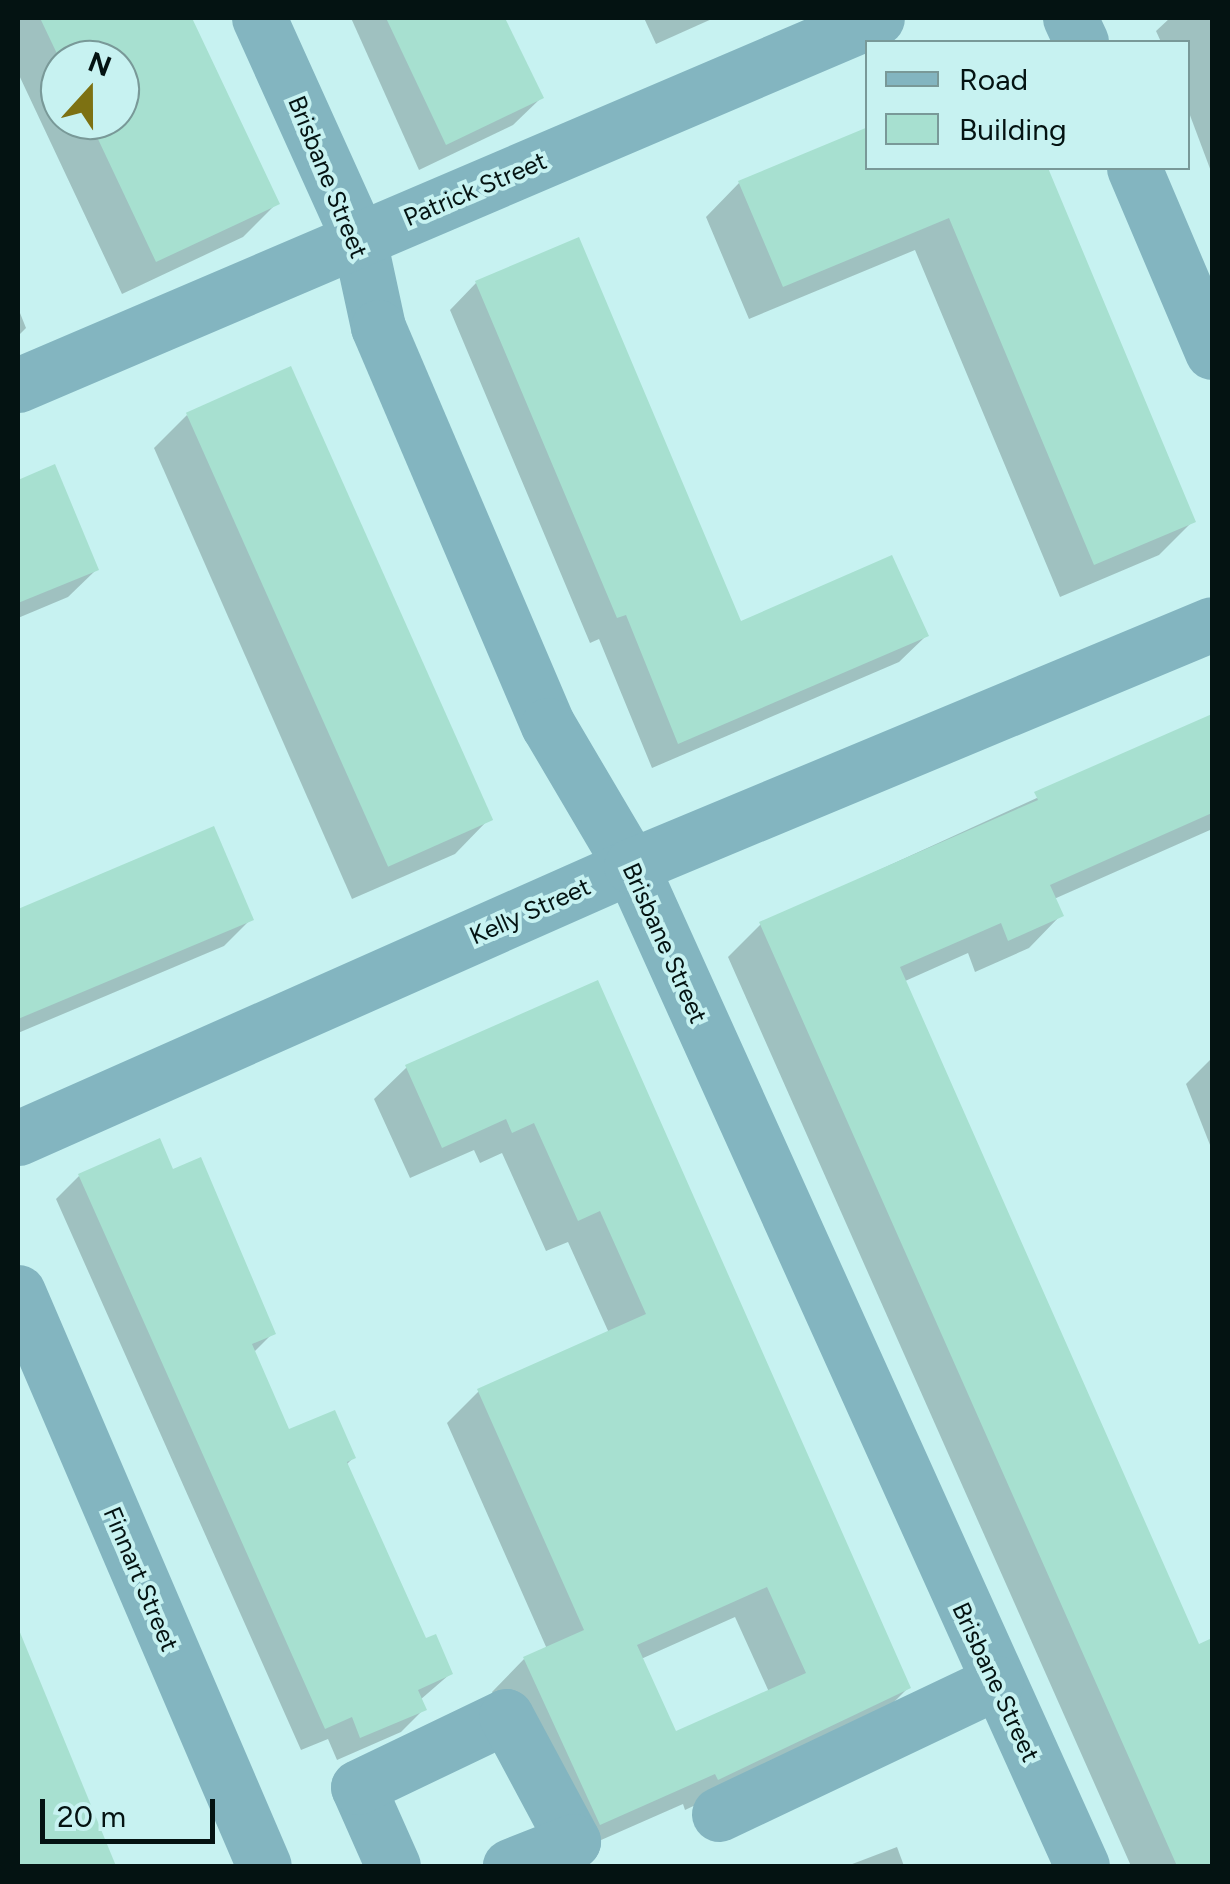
<!DOCTYPE html>
<html>
<head>
<meta charset="utf-8">
<style>
  body { margin:0 }
  #map { position:relative; width:1230px; height:1884px; overflow:hidden; background:#c7f2f1; font-family:Figtree,sans-serif }
  div>[style] { position:absolute }
  [style*='--x'] { left:calc(var(--x)*1px); top:calc(var(--y)*1px); width:calc(var(--w)*1px); rotate:calc(var(--a)*1deg) }
  .shadow>* { inset:0; background:#0003 }
  .building>* { inset:0; background:#a7e0d0; transform-origin:0 0 }
  .minor>* { height:55px; margin:-27.5px; padding:0 27.5px; transform-origin:27.5px; border-radius:27.5px; background:#83b5c0 }
  span { translate:-50% -50%; white-space:nowrap; text-align:center; line-height:1.15; -webkit-text-stroke:8px #c7f2f1; paint-order:stroke }
  .street-label { font-size:25px; color:#041312 }
  .frame { position:absolute; inset:0; border:20px solid #041312; pointer-events:none }
  .legend { position:absolute; left:865px; top:40px; width:325px; height:130px; box-sizing:border-box; background:#c7f2f1; border:2px solid #799998; margin:0; padding:12px 18px; list-style:none; font-size:30px; color:#041312 }
  .legend li { display:flex; align-items:center; gap:20px; height:50px }
  .legend b { width:50px; border:2px solid #799998 }
  .north { position:absolute; left:40px; top:40px; width:100px; height:100px; box-sizing:border-box; background:#c7f2f1; border:2px solid #799998; border-radius:50%; rotate:21deg; font-size:28px; font-weight:700; line-height:40px; text-align:center; color:#041312 }
  .north::after { content:''; display:block; margin:auto; width:35px; height:45px; background:#7d7112; clip-path:polygon(50% 0,100% 100%,50% 72%,0 100%) }
  .scale { position:absolute; left:40px; top:1799px; width:175px; height:45px; box-sizing:border-box; border:5px solid #041312; border-top:0; padding-left:12px; font-size:30px; line-height:35px; white-space:nowrap; color:#041312; -webkit-text-stroke:8px #c7f2f1; paint-order:stroke }
</style>
</head>
<body>
<div id="map">
  <div class="shadow">
    <i style="clip-path:polygon(evenodd,18px 18px,189px 18px,277px 203px,243px 237px,122px 294px,18px 73px,18px 18px,60px 60px,120px 60px,120px 120px,60px 120px,60px 60px)"></i>
    <i style="clip-path:polygon(351px 18px,502px 18px,541px 98px,513px 125px,419px 170px)"></i>
    <i style="clip-path:polygon(644px 18px,714px 18px,656px 44px)"></i>
    <i style="clip-path:polygon(1170px 18px,1212px 18px,1212px 174px,1188px 110px,1188px 42px,1161px 42px,1156px 31px)"></i>
    <i style="clip-path:polygon(868px 168px,1045px 168px,1193px 521px,1159px 555px,1060px 597px,915px 250px,749px 319px,706px 217px,739px 183px)"></i>
    <i style="clip-path:polygon(578px 240px,739px 624px,926px 636px,899px 662px,652px 768px,599px 639px,590px 643px,450px 310px,476px 283px)"></i>
    <i style="clip-path:polygon(18px 308px,26px 328px,18px 336px)"></i>
    <i style="clip-path:polygon(187px 415px,488px 820px,455px 854px,352px 899px,154px 448px)"></i>
    <i style="clip-path:polygon(54px 467px,96px 570px,68px 597px,18px 618px,18px 482px)"></i>
    <i style="clip-path:polygon(1212px 718px,1212px 836px,1210px 830px,1054px 899px,1061px 915px,1029px 948px,975px 972px,968px 953px,903px 982px,1198px 1647px,1212px 1641px,1212px 1866px,1131px 1866px,728px 957px,761px 924px)"></i>
    <i style="clip-path:polygon(213px 830px,251px 919px,224px 946px,18px 1033px,18px 912px)"></i>
    <i style="clip-path:polygon(evenodd,597px 983px,908px 1688px,876px 1720px,685px 1810px,683px 1804px,567px 1855px,492px 1692px,524px 1659px,547px 1649px,447px 1423px,479px 1391px,609px 1333px,568px 1242px,546px 1251px,502px 1153px,480px 1163px,474px 1150px,410px 1178px,374px 1099px,407px 1067px,597px 983px,735px 1617px,769px 1692px,675px 1734px,641px 1659px,735px 1617px)"></i>
    <i style="clip-path:polygon(1212px 1058px,1212px 1150px,1186px 1084px)"></i>
    <i style="clip-path:polygon(172px 1172px,273px 1333px,253px 1353px,288px 1432px,353px 1458px,346px 1465px,425px 1642px,450px 1674px,420px 1700px,424px 1709px,401px 1732px,337px 1760px,328px 1739px,301px 1750px,56px 1199px,79px 1176px)"></i>
    <i style="clip-path:polygon(18px 1633px,114px 1866px,18px 1866px)"></i>
    <i style="clip-path:polygon(897px 1847px,904px 1866px,847px 1866px)"></i>
  </div>
  <div class="building">
    <i style="clip-path:polygon(40px 18px,192px 18px,280px 204px,156px 262px,89px 120px,120px 120px,120px 60px,60px 60px)"></i>
    <i style="clip-path:polygon(386px 18px,505px 18px,544px 98px,446px 145px)"></i>
    <i style="clip-path:polygon(868px 127px,868px 168px,1048px 168px,1196px 522px,1094px 565px,949px 218px,783px 287px,738px 181px)"></i>
    <i style="clip-path:polygon(579px 237px,741px 621px,892px 555px,929px 636px,678px 744px,626px 615px,617px 618px,475px 281px)"></i>
    <i style="left:291px;top:366px;width:497px;height:115px;rotate:66deg"></i>
    <i style="clip-path:polygon(55px 464px,99px 570px,18px 603px,18px 480px)"></i>
    <i style="clip-path:polygon(1212px 714px,1212px 813px,1050px 885px,1064px 916px,1008px 941px,1001px 923px,900px 967px,1199px 1644px,1212px 1638px,1212px 1866px,1177px 1866px,759px 922px,1038px 800px,1034px 792px)"></i>
    <i style="clip-path:polygon(214px 826px,254px 920px,18px 1019px,18px 909px)"></i>
    <i style="clip-path:polygon(evenodd,598px 980px,911px 1688px,718px 1780px,715px 1774px,600px 1825px,523px 1657px,584px 1630px,477px 1389px,646px 1314px,600px 1211px,578px 1221px,534px 1123px,512px 1133px,506px 1119px,442px 1148px,405px 1065px,598px 980px,767px 1587px,806px 1673px,676px 1731px,637px 1645px,767px 1587px)"></i>
    <i style="clip-path:polygon(160px 1138px,173px 1169px,201px 1157px,276px 1334px,252px 1344px,289px 1429px,335px 1410px,356px 1458px,347px 1462px,426px 1638px,436px 1634px,453px 1674px,418px 1690px,427px 1710px,360px 1738px,352px 1717px,325px 1729px,78px 1174px)"></i>
    <i style="clip-path:polygon(18px 1630px,19px 1630px,116px 1866px,18px 1866px)"></i>
  </div>
  <div class="minor">
    <i style="--x:259;--y:18;--w:243;--a:65.7"></i>
    <i style="--x:359;--y:239;--w:90;--a:77.8"></i>
    <i style="--x:378;--y:327;--w:433;--a:66.9"></i>
    <i style="--x:548;--y:725;--w:164;--a:59.5"></i>
    <i style="--x:631;--y:866;--w:1097;--a:65.72"></i>
    <i style="--x:1070;--y:18;--w:26;--a:65"></i>
    <i style="--x:1134;--y:168;--w:200;--a:67"></i>
    <i style="--x:18;--y:385;--w:934;--a:-23.13"></i>
    <i style="--x:18;--y:1138;--w:671;--a:-23.93"></i>
    <i style="--x:631;--y:866;--w:629;--a:-22.61"></i>
    <i style="--x:18;--y:1292;--w:624;--a:66.8"></i>
    <i style="--x:719;--y:1814;--w:306;--a:-25.4"></i>
    <i style="--x:393;--y:1866;--w:86;--a:-113.9"></i>
    <i style="--x:358;--y:1787;--w:164;--a:-25.6"></i>
    <i style="--x:506;--y:1716;--w:142;--a:61.8"></i>
    <i style="--x:573;--y:1841;--w:68;--a:158.4"></i>
  </div>
  <div class="street-label">
    <span style="left:328px;top:177px;rotate:68deg">Brisbane Street</span>
    <span style="left:475px;top:189px;rotate:-23deg">Patrick Street</span>
    <span style="left:530px;top:911px;rotate:-24deg">Kelly Street</span>
    <span style="left:665px;top:943px;rotate:66deg">Brisbane Street</span>
    <span style="left:141px;top:1579px;rotate:67deg">Finnart Street</span>
    <span style="left:996px;top:1682px;rotate:65deg">Brisbane Street</span>
  </div>
  <div class="frame"></div>
  <ul class="legend">
  <li><b style="height:12px;background:#83b5c0"></b>Road</li>
  <li><b style="height:28px;background:#a7e0d0"></b>Building</li>
  </ul>
  <div class="north">N</div>
  <div class="scale">20 m</div>
</div>
</body>
</html>
